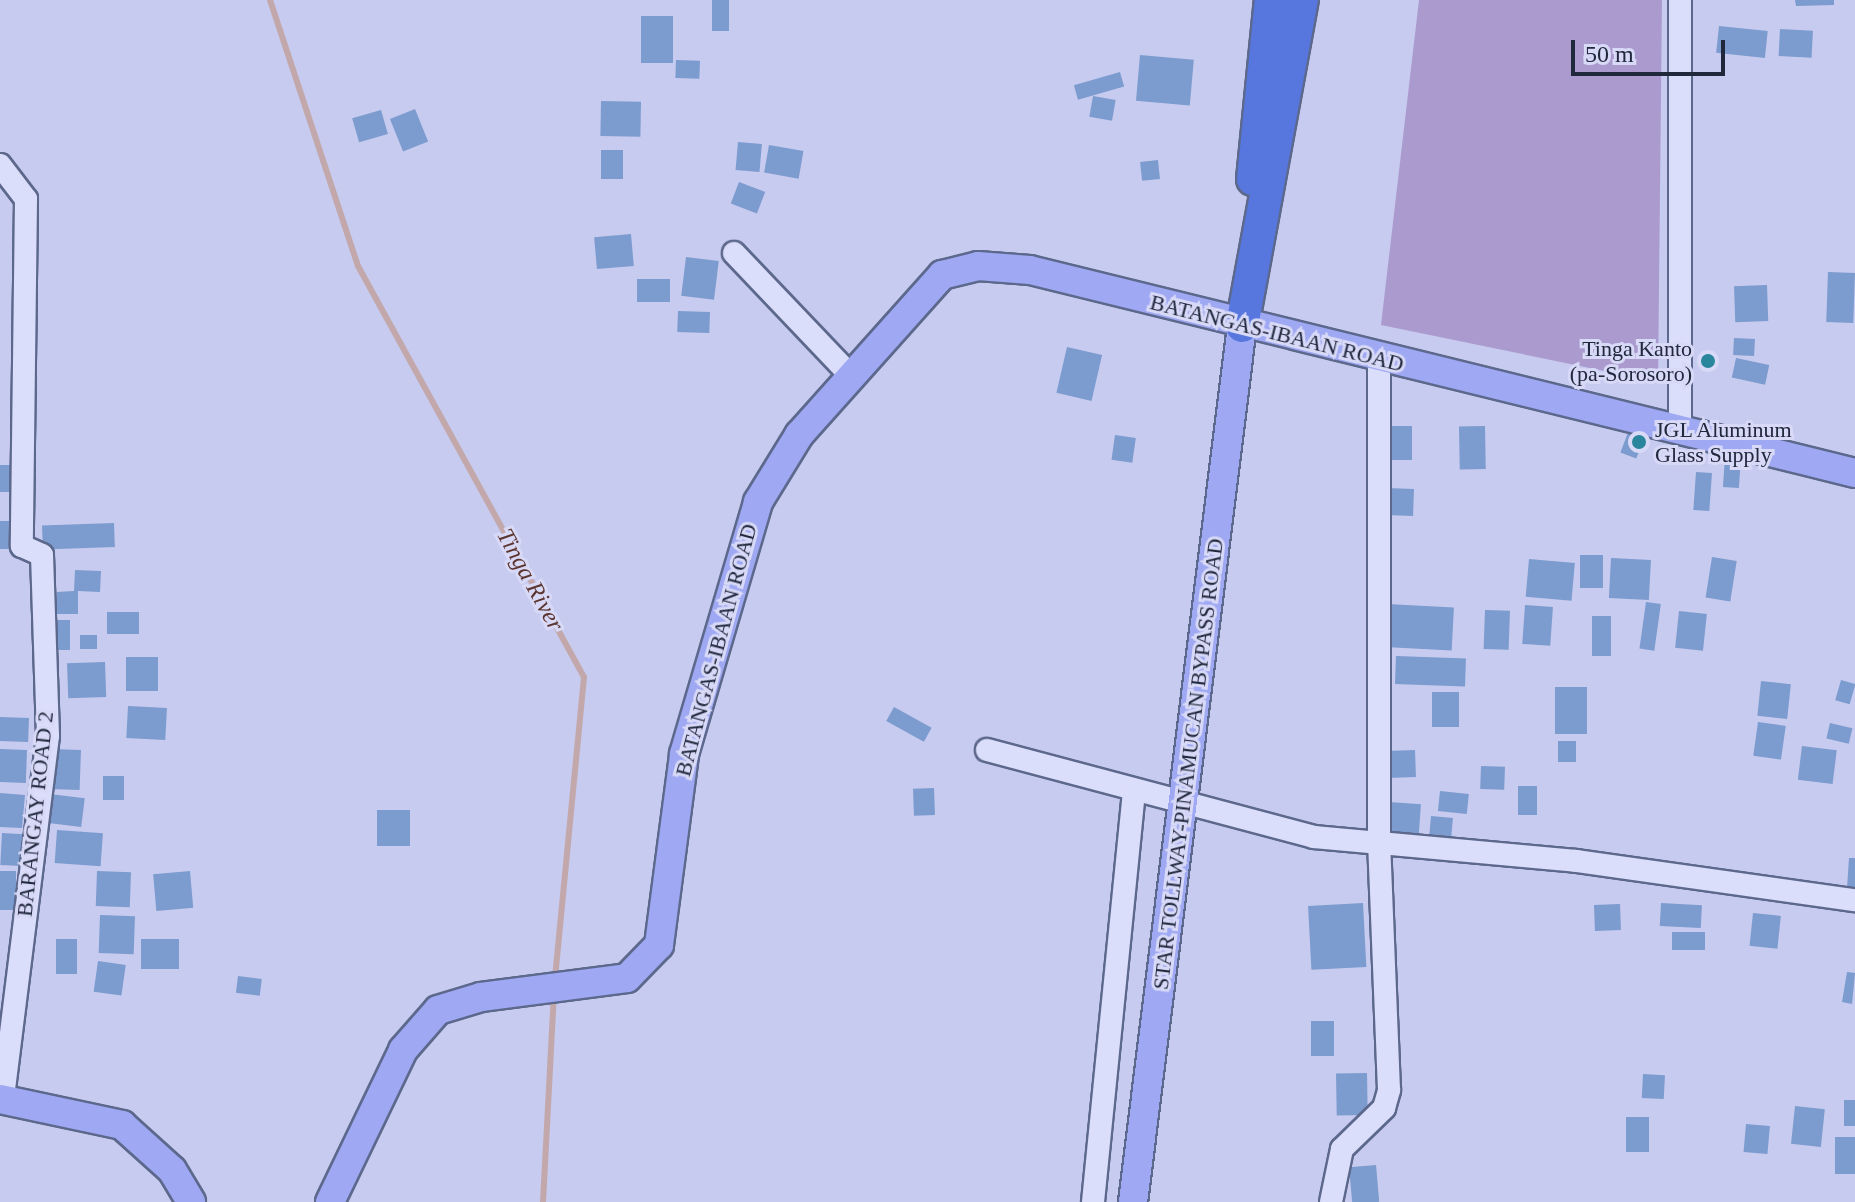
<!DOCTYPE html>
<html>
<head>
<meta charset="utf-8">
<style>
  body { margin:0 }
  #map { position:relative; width:1855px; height:1202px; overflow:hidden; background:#c7cbef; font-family:Georgia,serif }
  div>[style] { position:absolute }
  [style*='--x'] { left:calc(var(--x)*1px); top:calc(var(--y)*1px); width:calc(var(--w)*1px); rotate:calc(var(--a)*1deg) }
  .green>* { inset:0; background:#ab9ace }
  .stream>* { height:6px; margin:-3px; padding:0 3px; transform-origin:3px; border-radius:3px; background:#c3a8ab }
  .building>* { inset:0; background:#7c9bce; transform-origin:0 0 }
  .roads { filter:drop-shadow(2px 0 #5c688c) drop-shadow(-2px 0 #5c688c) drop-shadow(0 2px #5c688c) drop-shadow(0 -2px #5c688c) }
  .minor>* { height:22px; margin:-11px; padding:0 11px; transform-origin:11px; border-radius:11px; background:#dbdefa }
  .major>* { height:28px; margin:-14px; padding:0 14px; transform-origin:14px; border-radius:14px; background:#9fa8f2 }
  .highway>* { height:32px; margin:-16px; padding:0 16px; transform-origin:16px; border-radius:16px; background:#5777df }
  .dots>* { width:22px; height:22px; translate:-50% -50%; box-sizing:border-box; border:4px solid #d7d9f7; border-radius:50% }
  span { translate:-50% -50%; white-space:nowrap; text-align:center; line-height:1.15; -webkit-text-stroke:6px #d7d9f7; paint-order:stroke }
  .street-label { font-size:22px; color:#20283c }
  .poi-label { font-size:22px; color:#20283c }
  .right { translate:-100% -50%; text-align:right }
  .left { translate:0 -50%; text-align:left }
  .water-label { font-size:24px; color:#5c352f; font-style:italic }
  .scale { position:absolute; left:1571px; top:40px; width:154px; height:36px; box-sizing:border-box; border:4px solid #20283c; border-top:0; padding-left:10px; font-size:24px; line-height:28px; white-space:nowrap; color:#20283c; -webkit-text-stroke:6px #d7d9f7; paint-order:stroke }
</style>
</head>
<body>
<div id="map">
  <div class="green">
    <i style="clip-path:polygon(1419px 0,1662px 0,1658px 382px,1381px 325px)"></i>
  </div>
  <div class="stream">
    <i style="--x:270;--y:0;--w:280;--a:71.7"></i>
    <i style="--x:358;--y:266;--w:469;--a:61.2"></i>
    <i style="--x:584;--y:677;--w:303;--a:95.5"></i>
    <i style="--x:543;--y:1202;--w:208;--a:-87"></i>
  </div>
  <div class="building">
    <i style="left:712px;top:0;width:17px;height:31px"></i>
    <i style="clip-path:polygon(1795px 0,1834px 0,1834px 5px,1796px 6px)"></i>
    <i style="left:641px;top:16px;width:32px;height:47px"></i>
    <i style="left:1719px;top:26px;width:49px;height:27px;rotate:6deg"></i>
    <i style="left:1780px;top:29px;width:33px;height:27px;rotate:3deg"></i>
    <i style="left:1140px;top:55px;width:54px;height:46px;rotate:5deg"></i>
    <i style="left:676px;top:60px;width:24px;height:18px;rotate:2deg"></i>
    <i style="left:1120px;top:72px;width:15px;height:48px;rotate:74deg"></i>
    <i style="left:1093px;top:96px;width:23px;height:21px;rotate:10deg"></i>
    <i style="left:601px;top:101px;width:40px;height:35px;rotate:1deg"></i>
    <i style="left:415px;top:109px;width:35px;height:27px;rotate:68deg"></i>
    <i style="left:381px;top:110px;width:25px;height:30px;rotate:74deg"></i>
    <i style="left:738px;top:142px;width:24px;height:28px;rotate:5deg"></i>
    <i style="left:769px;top:145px;width:35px;height:28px;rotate:10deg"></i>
    <i style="left:601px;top:150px;width:22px;height:29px"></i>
    <i style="left:1158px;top:160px;width:19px;height:18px;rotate:84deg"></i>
    <i style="left:739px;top:182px;width:28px;height:23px;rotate:21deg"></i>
    <i style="left:631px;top:234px;width:32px;height:37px;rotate:85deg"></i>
    <i style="left:686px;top:257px;width:33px;height:39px;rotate:7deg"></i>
    <i style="left:1828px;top:272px;width:27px;height:50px;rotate:2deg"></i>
    <i style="left:670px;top:279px;width:23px;height:33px;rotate:90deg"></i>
    <i style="left:1767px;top:285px;width:36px;height:33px;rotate:88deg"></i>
    <i style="left:678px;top:311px;width:32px;height:21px;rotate:2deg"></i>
    <i style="left:1734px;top:338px;width:21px;height:17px;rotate:3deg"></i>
    <i style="left:1067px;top:347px;width:36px;height:47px;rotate:13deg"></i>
    <i style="left:1736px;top:358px;width:34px;height:20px;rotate:12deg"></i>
    <i style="left:1388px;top:426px;width:24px;height:34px"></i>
    <i style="left:1485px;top:426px;width:43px;height:26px;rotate:89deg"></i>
    <i style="left:1629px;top:430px;width:17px;height:24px;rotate:21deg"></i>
    <i style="left:1115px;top:435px;width:21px;height:25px;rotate:8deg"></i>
    <i style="left:1725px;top:457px;width:16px;height:30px;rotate:4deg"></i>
    <i style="left:0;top:465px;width:11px;height:27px"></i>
    <i style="left:1696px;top:472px;width:16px;height:38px;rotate:4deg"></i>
    <i style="left:1387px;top:488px;width:27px;height:27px;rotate:2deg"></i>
    <i style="left:0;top:521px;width:10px;height:28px"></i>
    <i style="left:114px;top:523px;width:24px;height:72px;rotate:88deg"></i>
    <i style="left:1580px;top:555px;width:23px;height:33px"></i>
    <i style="left:1712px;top:557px;width:25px;height:41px;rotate:9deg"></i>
    <i style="left:1611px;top:558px;width:40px;height:40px;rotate:3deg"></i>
    <i style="left:1529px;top:559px;width:46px;height:38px;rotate:5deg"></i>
    <i style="clip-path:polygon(75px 570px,101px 571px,100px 592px,78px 591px,78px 614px,57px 614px,57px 592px,74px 591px)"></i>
    <i style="left:1646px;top:602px;width:15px;height:47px;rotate:8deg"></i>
    <i style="left:1387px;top:604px;width:67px;height:43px;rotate:3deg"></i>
    <i style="left:1525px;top:605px;width:28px;height:39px;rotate:4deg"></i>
    <i style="left:1485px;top:610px;width:25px;height:39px;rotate:2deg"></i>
    <i style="left:1679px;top:611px;width:28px;height:37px;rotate:6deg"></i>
    <i style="left:107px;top:612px;width:32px;height:22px"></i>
    <i style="left:1592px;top:616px;width:19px;height:40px"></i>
    <i style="left:46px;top:620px;width:24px;height:30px"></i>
    <i style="left:80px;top:635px;width:17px;height:14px"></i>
    <i style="left:1396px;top:656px;width:70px;height:28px;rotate:2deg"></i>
    <i style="left:126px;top:657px;width:32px;height:34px"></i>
    <i style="left:105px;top:662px;width:35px;height:38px;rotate:88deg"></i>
    <i style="left:1841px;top:680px;width:15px;height:21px;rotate:16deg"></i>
    <i style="left:1761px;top:681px;width:30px;height:35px;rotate:6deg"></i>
    <i style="left:1587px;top:687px;width:47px;height:32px;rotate:90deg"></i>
    <i style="left:1432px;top:692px;width:27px;height:35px"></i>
    <i style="left:128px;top:706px;width:39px;height:32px;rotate:3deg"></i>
    <i style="left:894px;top:707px;width:43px;height:16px;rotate:29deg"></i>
    <i style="left:0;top:717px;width:29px;height:24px;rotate:2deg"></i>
    <i style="left:1758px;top:722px;width:28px;height:34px;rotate:8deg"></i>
    <i style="left:1830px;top:723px;width:23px;height:16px;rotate:13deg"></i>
    <i style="left:1558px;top:741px;width:18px;height:21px"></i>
    <i style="left:1802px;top:746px;width:35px;height:34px;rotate:7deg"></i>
    <i style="left:0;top:749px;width:27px;height:33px;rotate:2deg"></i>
    <i style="left:51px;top:749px;width:30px;height:40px;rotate:2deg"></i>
    <i style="left:1415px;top:750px;width:27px;height:29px;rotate:88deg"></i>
    <i style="left:1481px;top:766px;width:24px;height:23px;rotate:2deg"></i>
    <i style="left:103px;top:776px;width:21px;height:24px"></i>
    <i style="left:1518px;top:786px;width:19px;height:29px"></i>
    <i style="left:934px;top:788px;width:27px;height:21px;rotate:88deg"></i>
    <i style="left:1440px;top:791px;width:29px;height:20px;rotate:6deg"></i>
    <i style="clip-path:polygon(0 793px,25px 795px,22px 828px,0 827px)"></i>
    <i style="left:50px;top:794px;width:35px;height:29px;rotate:7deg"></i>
    <i style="left:1389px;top:802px;width:32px;height:31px;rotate:4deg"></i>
    <i style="left:377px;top:810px;width:33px;height:36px"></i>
    <i style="left:1431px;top:816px;width:22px;height:22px;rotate:5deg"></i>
    <i style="left:57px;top:830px;width:46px;height:33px;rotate:4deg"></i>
    <i style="left:2px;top:833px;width:22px;height:32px;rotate:3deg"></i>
    <i style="clip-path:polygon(1849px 858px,1855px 858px,1855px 889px,1847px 888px)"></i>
    <i style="left:0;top:871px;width:16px;height:39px"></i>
    <i style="left:97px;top:871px;width:34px;height:35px;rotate:2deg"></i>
    <i style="left:190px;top:871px;width:37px;height:37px;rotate:85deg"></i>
    <i style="left:1363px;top:903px;width:64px;height:55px;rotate:87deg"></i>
    <i style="left:1661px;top:903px;width:41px;height:23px;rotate:3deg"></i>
    <i style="left:1620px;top:904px;width:26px;height:26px;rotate:88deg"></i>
    <i style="left:1753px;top:913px;width:28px;height:33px;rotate:6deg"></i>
    <i style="left:100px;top:915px;width:35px;height:38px;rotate:2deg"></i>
    <i style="left:1705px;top:932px;width:18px;height:33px;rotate:90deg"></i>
    <i style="left:56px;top:939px;width:21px;height:35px"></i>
    <i style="left:141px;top:939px;width:38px;height:30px"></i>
    <i style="left:98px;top:961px;width:28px;height:31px;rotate:8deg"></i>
    <i style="clip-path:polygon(1847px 972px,1855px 973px,1852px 1004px,1842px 1002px)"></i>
    <i style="left:238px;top:976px;width:24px;height:17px;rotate:7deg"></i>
    <i style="left:1311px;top:1021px;width:23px;height:35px"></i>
    <i style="left:1367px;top:1073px;width:42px;height:31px;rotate:89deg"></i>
    <i style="left:1643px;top:1074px;width:22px;height:24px;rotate:3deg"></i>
    <i style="left:1844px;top:1100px;width:11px;height:26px"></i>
    <i style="left:1795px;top:1106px;width:30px;height:38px;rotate:6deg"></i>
    <i style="left:1626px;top:1117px;width:23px;height:35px"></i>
    <i style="left:1746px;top:1124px;width:24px;height:28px;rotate:5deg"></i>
    <i style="left:1835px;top:1137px;width:20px;height:37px"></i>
    <i style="left:1376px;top:1165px;width:37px;height:27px;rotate:85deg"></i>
  </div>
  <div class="roads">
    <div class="minor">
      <i style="--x:0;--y:165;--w:43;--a:52.6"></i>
      <i style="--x:26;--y:199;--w:347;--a:90.7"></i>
      <i style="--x:22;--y:546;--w:22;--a:24"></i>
      <i style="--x:42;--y:555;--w:181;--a:88.1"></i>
      <i style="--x:48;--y:736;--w:366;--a:97.1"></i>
      <i style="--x:734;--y:253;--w:168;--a:46.4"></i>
      <i style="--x:1680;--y:431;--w:431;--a:-90"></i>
      <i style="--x:987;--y:750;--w:338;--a:14.9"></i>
      <i style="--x:1314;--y:837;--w:263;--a:5.2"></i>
      <i style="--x:1576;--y:861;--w:282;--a:8"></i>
      <i style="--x:1093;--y:1202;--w:412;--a:-84.3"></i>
      <i style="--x:1331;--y:1202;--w:54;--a:-78.3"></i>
      <i style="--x:1342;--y:1149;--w:59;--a:-44.3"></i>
      <i style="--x:1384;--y:1108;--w:19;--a:-74"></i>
      <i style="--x:1389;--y:1090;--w:247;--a:-92.3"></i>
      <i style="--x:1379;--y:843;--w:484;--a:-90"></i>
    </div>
    <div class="major">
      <i style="--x:0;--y:1099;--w:125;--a:12"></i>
      <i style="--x:122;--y:1125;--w:67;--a:42"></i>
      <i style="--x:172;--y:1170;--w:37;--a:59"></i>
      <i style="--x:330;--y:1202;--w:169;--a:-64.3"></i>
      <i style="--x:403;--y:1050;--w:53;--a:-48.8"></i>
      <i style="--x:438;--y:1010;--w:45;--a:-16.8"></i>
      <i style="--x:481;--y:997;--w:147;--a:-7.4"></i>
      <i style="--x:627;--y:978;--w:46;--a:-45.9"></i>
      <i style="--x:659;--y:945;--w:193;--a:-82.5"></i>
      <i style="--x:684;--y:754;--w:263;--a:-73.6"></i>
      <i style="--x:758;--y:502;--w:79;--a:-58.5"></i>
      <i style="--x:799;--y:435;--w:215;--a:-48.2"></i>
      <i style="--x:942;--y:275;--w:37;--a:-14"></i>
      <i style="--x:978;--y:266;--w:52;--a:4.4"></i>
      <i style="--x:1030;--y:270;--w:850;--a:13.82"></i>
      <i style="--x:1133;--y:1202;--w:883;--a:-82.91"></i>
    </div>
    <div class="highway">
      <i style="--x:1253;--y:179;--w:180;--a:-84.3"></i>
      <i style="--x:1242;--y:326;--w:331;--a:-79.6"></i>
    </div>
  </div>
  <div class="dots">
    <i style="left:1708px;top:361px;background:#2a869c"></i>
    <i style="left:1639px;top:442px;background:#2a869c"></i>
  </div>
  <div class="street-label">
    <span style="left:1277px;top:333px;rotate:14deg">BATANGAS-IBAAN ROAD</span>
    <span style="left:716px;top:650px;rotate:-75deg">BATANGAS-IBAAN ROAD</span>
    <span style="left:1188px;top:764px;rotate:-83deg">STAR TOLLWAY-PINAMUCAN BYPASS ROAD</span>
    <span style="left:35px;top:814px;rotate:-84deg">BARANGAY ROAD 2</span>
  </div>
  <div class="poi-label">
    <span class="right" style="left:1692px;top:361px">Tinga Kanto<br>(pa-Sorosoro)</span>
    <span class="left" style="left:1655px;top:442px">JGL Aluminum<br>Glass Supply</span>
  </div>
  <div class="water-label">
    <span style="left:530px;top:580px;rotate:61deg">Tinga River</span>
  </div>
  <div class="scale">50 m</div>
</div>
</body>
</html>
